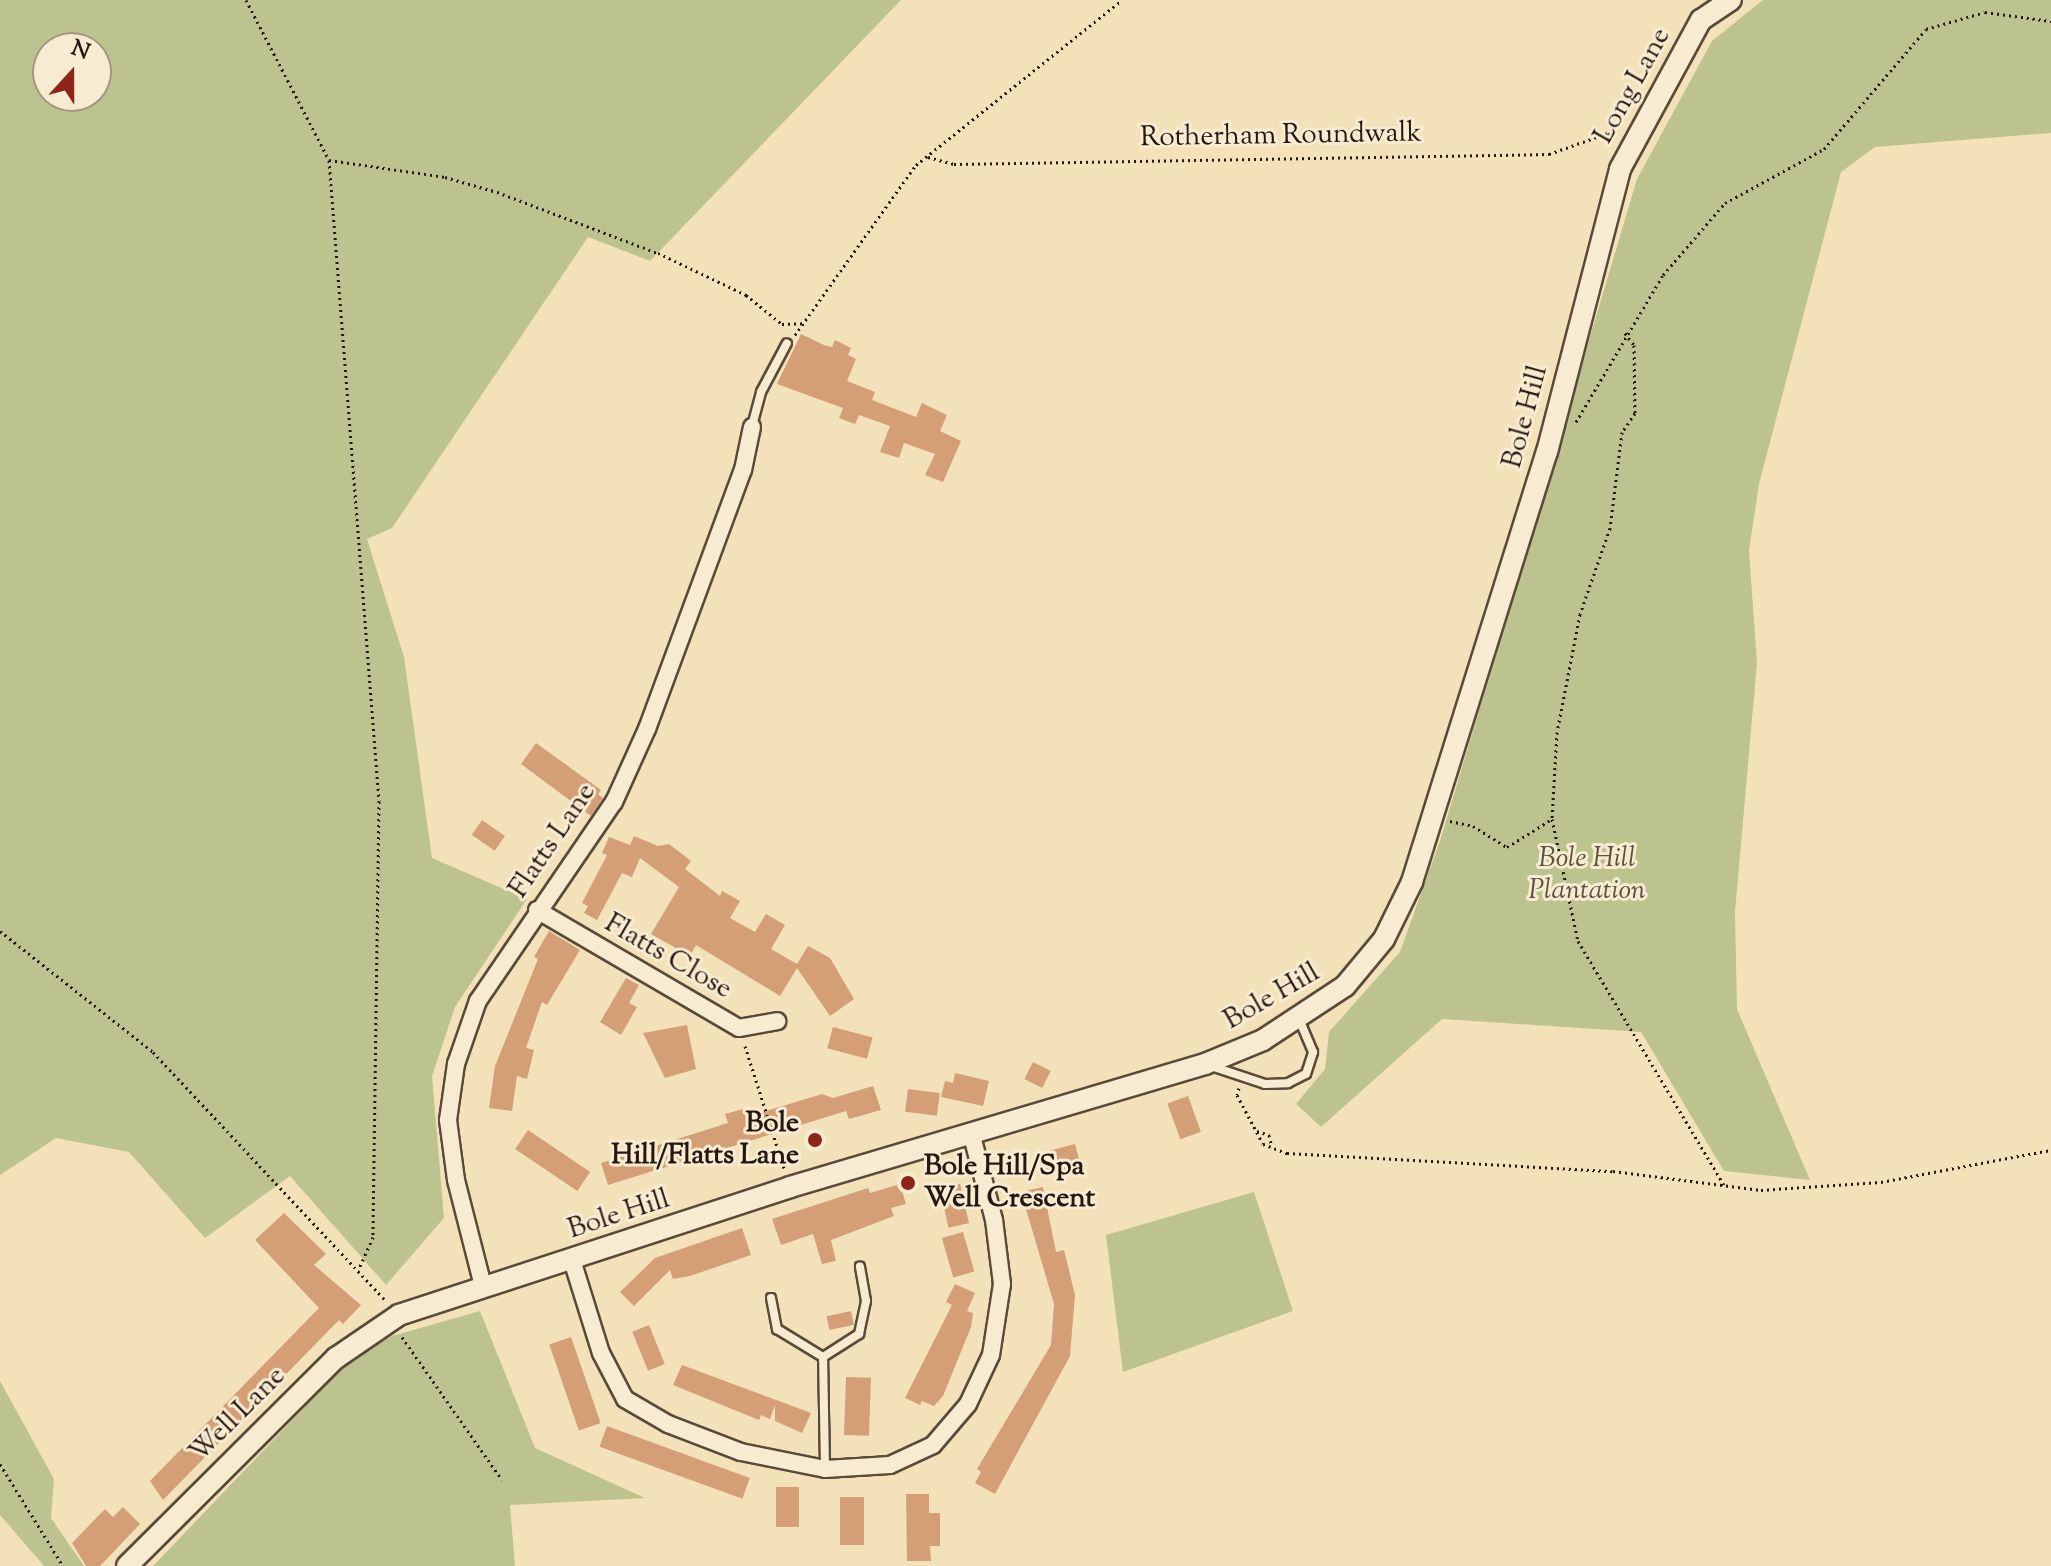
<!DOCTYPE html>
<html>
<head>
<meta charset="utf-8">
<style>
  body { margin:0 }
  #map { position:relative; width:2051px; height:1566px; overflow:hidden; background:#f3e2b9; font-family:"Sorts Mill Goudy",serif }
  div>[style] { position:absolute }
  [style*='--x'] { left:calc(var(--x)*1px); top:calc(var(--y)*1px); width:calc(var(--w)*1px); rotate:calc(var(--a)*1deg) }
  .green>* { inset:0; background:#bdc38e }
  .building>* { inset:0; background:#d49e76; transform-origin:0 0 }
  .path>* { height:3px; margin-top:-1.5px; transform-origin:0; background:repeating-linear-gradient(90deg,#261710 0 2px,transparent 0 6px) }
  .roads { filter:drop-shadow(2px 0 #594a3a) drop-shadow(-2px 0 #594a3a) drop-shadow(0 2px #594a3a) drop-shadow(0 -2px #594a3a) }
  .service>* { height:8px; margin:-4px; padding:0 4px; transform-origin:4px; border-radius:4px; background:#f7ecd2 }
  .minor>* { height:16px; margin:-8px; padding:0 8px; transform-origin:8px; border-radius:8px; background:#f7ecd2 }
  .tertiary>* { height:20px; margin:-10px; padding:0 10px; transform-origin:10px; border-radius:10px; background:#f7ecd2 }
  .dots>* { width:22px; height:22px; translate:-50% -50%; box-sizing:border-box; border:4px solid #f7ecd2; border-radius:50% }
  span { translate:-50% -50%; white-space:nowrap; text-align:center; line-height:1.15; -webkit-text-stroke:6px #f7ecd2; paint-order:stroke }
  .street-label { font-size:28px; color:#261710 }
  .park-label { font-size:28px; color:#5b533c; font-style:italic }
  .poi-label { font-size:28px; color:#261710; font-weight:700 }
  .right { translate:-100% -50%; text-align:right }
  .left { translate:0 -50%; text-align:left }
  .north { position:absolute; left:32px; top:32px; width:80px; height:80px; box-sizing:border-box; background:#f7ecd2; border:2px solid #a39784; border-radius:50%; rotate:21deg; font-size:22px; font-weight:700; line-height:32px; text-align:center; color:#261710 }
  .north::after { content:''; display:block; margin:auto; width:28px; height:36px; background:#8f2418; clip-path:polygon(50% 0,100% 100%,50% 72%,0 100%) }
</style>
</head>
<body>
<div id="map">
  <div class="green">
    <i style="clip-path:polygon(evenodd,0 0,901px 0,650px 261px,588px 237px,392px 528px,367px 539px,404px 657px,432px 858px,527px 899px,455px 1007px,432px 1076px,444px 1218px,386px 1285px,290px 1176px,205px 1238px,129px 1152px,56px 1138px,0 1175px,0 0,48px 48px,96px 48px,96px 96px,48px 96px,48px 48px)"></i>
    <i style="clip-path:polygon(1763px 0,2051px 0,2051px 133px,1875px 147px,1841px 172px,1759px 484px,1749px 550px,1757px 663px,1735px 912px,1737px 1009px,1810px 1180px,1724px 1171px,1641px 1032px,1442px 1019px,1321px 1127px,1296px 1104px,1325px 1069px,1329px 1032px,1400px 952px,1441px 838px,1637px 179px,1712px 41px)"></i>
    <i style="clip-path:polygon(1254px 1192px,1293px 1311px,1123px 1372px,1106px 1235px)"></i>
    <i style="clip-path:polygon(480px 1311px,535px 1448px,645px 1498px,510px 1505px,515px 1566px,153px 1566px,346px 1364px,392px 1336px)"></i>
    <i style="clip-path:polygon(0 1381px,54px 1479px,51px 1518px,84px 1566px,44px 1566px,0 1515px)"></i>
  </div>
  <div class="building">
    <i style="clip-path:polygon(801px 334px,824px 345px,832px 347px,835px 340px,851px 348px,848px 355px,856px 359px,847px 381px,875px 392px,872px 400px,916px 417px,922px 403px,947px 415px,940px 431px,961px 441px,943px 482px,925px 475px,935px 454px,904px 443px,899px 458px,880px 452px,890px 426px,859px 415px,855px 424px,839px 418px,843px 408px,777px 384px)"></i>
    <i style="clip-path:polygon(536px 743px,601px 790px,598px 794px,603px 798px,591px 816px,521px 764px)"></i>
    <i style="left:482px;top:820px;width:28px;height:18px;rotate:35deg"></i>
    <i style="clip-path:polygon(634px 836px,658px 846px,669px 844px,691px 861px,685px 869px,720px 896px,722px 891px,740px 901px,730px 918px,755px 932px,766px 914px,785px 925px,771px 949px,797px 964px,808px 946px,830px 958px,854px 999px,830px 1016px,797px 968px,780px 996px,696px 945px,690px 956px,651px 934px,679px 887px,640px 858px,632px 877px,622px 873px,597px 920px,584px 913px,588px 906px,582px 903px,607px 855px,602px 853px,609px 837px,630px 845px)"></i>
    <i style="clip-path:polygon(549px 931px,580px 950px,547px 1005px,542px 1002px,526px 1048px,534px 1050px,527px 1079px,517px 1076px,512px 1111px,489px 1108px,495px 1066px,538px 959px,534px 957px)"></i>
    <i style="clip-path:polygon(626px 978px,639px 985px,629px 1003px,637px 1007px,621px 1035px,600px 1022px)"></i>
    <i style="clip-path:polygon(687px 1025px,696px 1069px,665px 1078px,643px 1033px)"></i>
    <i style="left:833px;top:1027px;width:41px;height:22px;rotate:15deg"></i>
    <i style="left:1033px;top:1062px;width:20px;height:19px;rotate:27deg"></i>
    <i style="clip-path:polygon(955px 1073px,989px 1081px,983px 1106px,941px 1097px,945px 1081px,953px 1083px)"></i>
    <i style="clip-path:polygon(873px 1086px,881px 1110px,849px 1119px,846px 1111px,608px 1185px,601px 1163px,728px 1123px,725px 1114px,743px 1109px,746px 1117px,822px 1094px,833px 1098px)"></i>
    <i style="left:908px;top:1089px;width:32px;height:23px;rotate:7deg"></i>
    <i style="left:1188px;top:1096px;width:38px;height:22px;rotate:70deg"></i>
    <i style="left:528px;top:1130px;width:75px;height:23px;rotate:34deg"></i>
    <i style="left:1075px;top:1144px;width:23px;height:39px;rotate:75deg"></i>
    <i style="clip-path:polygon(900px 1184px,906px 1204px,891px 1208px,894px 1216px,831px 1240px,836px 1261px,822px 1264px,813px 1234px,781px 1245px,772px 1219px,868px 1188px,870px 1193px)"></i>
    <i style="left:960px;top:1184px;width:40px;height:21px;rotate:77deg"></i>
    <i style="clip-path:polygon(1043px 1187px,1056px 1252px,1064px 1250px,1075px 1295px,1070px 1356px,995px 1494px,975px 1483px,981px 1472px,977px 1469px,1051px 1345px,1054px 1304px,1021px 1192px)"></i>
    <i style="clip-path:polygon(284px 1213px,326px 1254px,314px 1265px,361px 1305px,343px 1324px,339px 1320px,163px 1500px,150px 1481px,319px 1308px,255px 1240px)"></i>
    <i style="clip-path:polygon(742px 1228px,751px 1255px,690px 1276px,673px 1279px,670px 1270px,634px 1306px,620px 1292px,655px 1258px)"></i>
    <i style="left:963px;top:1232px;width:41px;height:22px;rotate:74deg"></i>
    <i style="clip-path:polygon(955px 1284px,975px 1293px,967px 1311px,973px 1313px,971px 1327px,943px 1396px,934px 1406px,922px 1401px,920px 1405px,905px 1398px,952px 1305px,946px 1302px)"></i>
    <i style="left:851px;top:1311px;width:14px;height:25px;rotate:78deg"></i>
    <i style="left:649px;top:1325px;width:42px;height:18px;rotate:68deg"></i>
    <i style="left:571px;top:1337px;width:91px;height:23px;rotate:71deg"></i>
    <i style="clip-path:polygon(682px 1365px,811px 1413px,802px 1433px,775px 1421px,775px 1405px,770px 1419px,761px 1415px,759px 1420px,673px 1385px)"></i>
    <i style="left:846px;top:1377px;width:25px;height:58px;rotate:2deg"></i>
    <i style="left:607px;top:1426px;width:152px;height:22px;rotate:20deg"></i>
    <i style="left:776px;top:1487px;width:23px;height:40px"></i>
    <i style="clip-path:polygon(906px 1494px,929px 1494px,929px 1513px,940px 1513px,940px 1546px,930px 1546px,931px 1561px,907px 1561px)"></i>
    <i style="left:840px;top:1497px;width:24px;height:48px"></i>
    <i style="clip-path:polygon(123px 1507px,140px 1524px,100px 1566px,86px 1566px,72px 1543px,105px 1509px,113px 1517px)"></i>
  </div>
  <div class="path">
    <i style="--x:246;--y:0;--w:180;--a:62.6"></i>
    <i style="--x:329;--y:160;--w:643;--a:85.54"></i>
    <i style="--x:379;--y:801;--w:436;--a:90.8"></i>
    <i style="--x:373;--y:1237;--w:36;--a:114"></i>
    <i style="--x:928;--y:157;--w:27;--a:15"></i>
    <i style="--x:954;--y:164;--w:595;--a:-0.96"></i>
    <i style="--x:1549;--y:154;--w:63;--a:-19.6"></i>
    <i style="--x:1608;--y:133;--w:9;--a:36"></i>
    <i style="--x:329;--y:160;--w:117;--a:8.3"></i>
    <i style="--x:445;--y:177;--w:54;--a:16.1"></i>
    <i style="--x:497;--y:192;--w:172;--a:20.8"></i>
    <i style="--x:658;--y:253;--w:98;--a:25.5"></i>
    <i style="--x:746;--y:295;--w:46;--a:38.9"></i>
    <i style="--x:782;--y:324;--w:23;--a:-2"></i>
    <i style="--x:1625;--y:333;--w:15;--a:53"></i>
    <i style="--x:1634;--y:345;--w:68;--a:89.2"></i>
    <i style="--x:1635;--y:413;--w:23;--a:124"></i>
    <i style="--x:1622;--y:432;--w:97;--a:97.1"></i>
    <i style="--x:1610;--y:528;--w:91;--a:109.2"></i>
    <i style="--x:1580;--y:614;--w:120;--a:101"></i>
    <i style="--x:1557;--y:732;--w:87;--a:93.3"></i>
    <i style="--x:1552;--y:819;--w:125;--a:78"></i>
    <i style="--x:1578;--y:941;--w:284;--a:59.1"></i>
    <i style="--x:795;--y:335;--w:209;--a:-54.6"></i>
    <i style="--x:916;--y:165;--w:264;--a:-38.7"></i>
    <i style="--x:1576;--y:422;--w:171;--a:-59.4"></i>
    <i style="--x:1663;--y:275;--w:95;--a:-49.3"></i>
    <i style="--x:1725;--y:203;--w:113;--a:-28.6"></i>
    <i style="--x:1824;--y:149;--w:157;--a:-49.6"></i>
    <i style="--x:1926;--y:29;--w:61;--a:-16.1"></i>
    <i style="--x:1985;--y:12;--w:67;--a:7.8"></i>
    <i style="--x:1450;--y:821;--w:24;--a:12"></i>
    <i style="--x:1473;--y:826;--w:40;--a:32"></i>
    <i style="--x:1507;--y:847;--w:53;--a:-31.9"></i>
    <i style="--x:0;--y:931;--w:195;--a:38.3"></i>
    <i style="--x:153;--y:1052;--w:341;--a:46.9"></i>
    <i style="--x:745;--y:1046;--w:128;--a:72.3"></i>
    <i style="--x:1239;--y:1088;--w:7;--a:106"></i>
    <i style="--x:1237;--y:1095;--w:55;--a:62"></i>
    <i style="--x:1263;--y:1144;--w:26;--a:21"></i>
    <i style="--x:1287;--y:1153;--w:326;--a:3.2"></i>
    <i style="--x:1613;--y:1171;--w:149;--a:7.3"></i>
    <i style="--x:1761;--y:1190;--w:120;--a:-3.8"></i>
    <i style="--x:1881;--y:1182;--w:173;--a:-10.7"></i>
    <i style="--x:1257;--y:1131;--w:13;--a:18"></i>
    <i style="--x:1269;--y:1135;--w:12;--a:76"></i>
    <i style="--x:402;--y:1337;--w:174;--a:55"></i>
    <i style="--x:0;--y:1464;--w:120;--a:58.3"></i>
  </div>
  <div class="roads">
    <div class="service">
      <i style="--x:752;--y:426;--w:35;--a:-75"></i>
      <i style="--x:761;--y:392;--w:55;--a:-62"></i>
      <i style="--x:1211;--y:1066;--w:57;--a:18.4"></i>
      <i style="--x:1265;--y:1084;--w:23;--a:-2"></i>
      <i style="--x:1288;--y:1083;--w:20;--a:-27"></i>
      <i style="--x:1306;--y:1074;--w:23;--a:-72"></i>
      <i style="--x:1313;--y:1052;--w:36;--a:-113"></i>
      <i style="--x:771;--y:1298;--w:32;--a:79"></i>
      <i style="--x:777;--y:1329;--w:54;--a:31.3"></i>
      <i style="--x:825;--y:1468;--w:111;--a:-91"></i>
      <i style="--x:823;--y:1357;--w:43;--a:-32.6"></i>
      <i style="--x:859;--y:1334;--w:34;--a:-78"></i>
      <i style="--x:866;--y:1301;--w:35;--a:-100"></i>
    </div>
    <div class="minor">
      <i style="--x:537;--y:910;--w:234;--a:30.3"></i>
      <i style="--x:739;--y:1028;--w:39;--a:-10"></i>
      <i style="--x:572;--y:1260;--w:97;--a:72.7"></i>
      <i style="--x:601;--y:1353;--w:52;--a:62.4"></i>
      <i style="--x:625;--y:1399;--w:50;--a:30.2"></i>
      <i style="--x:668;--y:1424;--w:78;--a:21"></i>
      <i style="--x:741;--y:1452;--w:86;--a:11.4"></i>
      <i style="--x:825;--y:1469;--w:65;--a:-3.5"></i>
      <i style="--x:890;--y:1465;--w:47;--a:-24.9"></i>
      <i style="--x:933;--y:1445;--w:54;--a:-49.5"></i>
      <i style="--x:968;--y:1404;--w:54;--a:-64.9"></i>
      <i style="--x:991;--y:1355;--w:72;--a:-81.2"></i>
      <i style="--x:1002;--y:1284;--w:64;--a:-97.1"></i>
      <i style="--x:994;--y:1220;--w:87;--a:-104.7"></i>
      <i style="--x:483;--y:1286;--w:109;--a:-104.3"></i>
      <i style="--x:456;--y:1180;--w:61;--a:-97.6"></i>
      <i style="--x:448;--y:1120;--w:57;--a:-81.9"></i>
      <i style="--x:456;--y:1064;--w:67;--a:-70.8"></i>
      <i style="--x:478;--y:1001;--w:241;--a:-55.7"></i>
      <i style="--x:614;--y:802;--w:80;--a:-65.7"></i>
      <i style="--x:647;--y:729;--w:276;--a:-69.7"></i>
      <i style="--x:743;--y:470;--w:44;--a:-78.2"></i>
    </div>
    <div class="tertiary">
      <i style="--x:127;--y:1566;--w:295;--a:-44.9"></i>
      <i style="--x:336;--y:1358;--w:76;--a:-34.3"></i>
      <i style="--x:399;--y:1315;--w:411;--a:-18.1"></i>
      <i style="--x:790;--y:1187;--w:433;--a:-16.5"></i>
      <i style="--x:1205;--y:1064;--w:63;--a:-22.5"></i>
      <i style="--x:1263;--y:1040;--w:98;--a:-33.4"></i>
      <i style="--x:1345;--y:986;--w:61;--a:-50.3"></i>
      <i style="--x:1384;--y:939;--w:64;--a:-63.8"></i>
      <i style="--x:1412;--y:882;--w:451;--a:-72.6"></i>
      <i style="--x:1547;--y:452;--w:292;--a:-75.5"></i>
      <i style="--x:1620;--y:169;--w:170;--a:-61.5"></i>
      <i style="--x:1701;--y:20;--w:36;--a:-34"></i>
    </div>
  </div>
  <div class="dots">
    <i style="left:815px;top:1140px;background:#8f2418"></i>
    <i style="left:908px;top:1183px;background:#8f2418"></i>
  </div>
  <div class="street-label">
    <span style="left:1633px;top:86px;rotate:-61deg">Long Lane</span>
    <span style="left:1281px;top:136px;rotate:-1deg">Rotherham Roundwalk</span>
    <span style="left:1526px;top:417px;rotate:-75deg">Bole Hill</span>
    <span style="left:553px;top:841px;rotate:-56deg">Flatts Lane</span>
    <span style="left:668px;top:957px;rotate:30deg">Flatts Close</span>
    <span style="left:1272px;top:997px;rotate:-30deg">Bole Hill</span>
    <span style="left:619px;top:1215px;rotate:-18deg">Bole Hill</span>
    <span style="left:238px;top:1415px;rotate:-45deg">Well Lane</span>
  </div>
  <div class="park-label">
    <span style="left:1587px;top:875px">Bole Hill<br>Plantation</span>
  </div>
  <div class="poi-label">
    <span class="right" style="left:799px;top:1140px">Bole<br>Hill/Flatts Lane</span>
    <span class="left" style="left:924px;top:1183px">Bole Hill/Spa<br>Well Crescent</span>
  </div>
  <div class="north">N</div>
</div>
</body>
</html>
